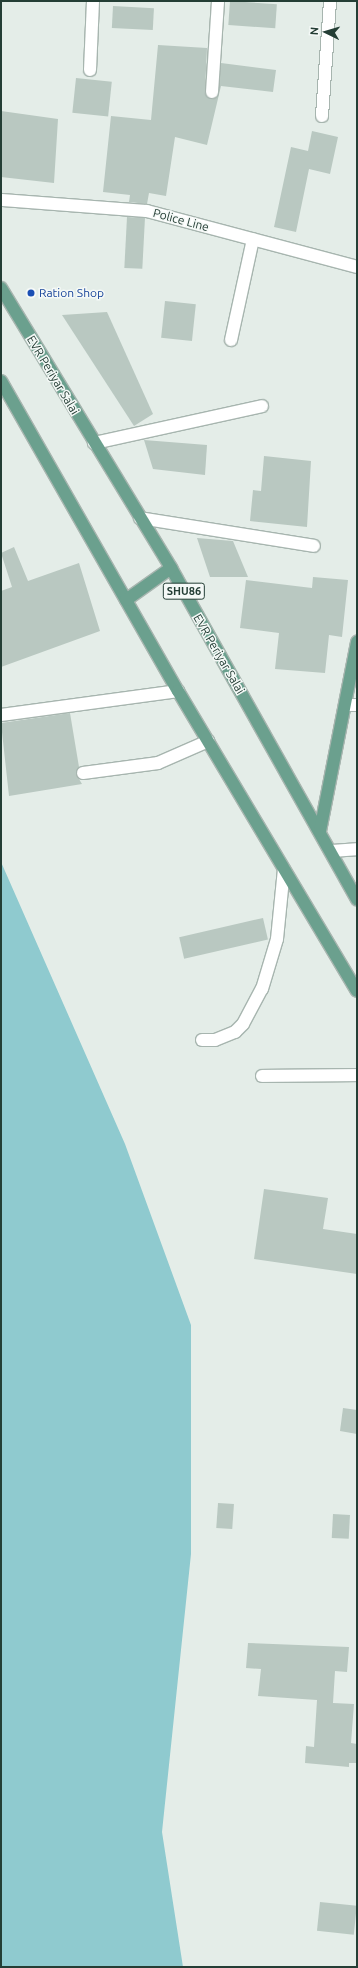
<!DOCTYPE html>
<html>
<head>
<meta charset="utf-8">
<style>
  body { margin:0 }
  #map { position:relative; width:358px; height:1968px; overflow:hidden; background:#e4ede8; font-family:Ubuntu,sans-serif }
  div>[style] { position:absolute }
  [style*='--x'] { left:calc(var(--x)*1px); top:calc(var(--y)*1px); width:calc(var(--w)*1px); rotate:calc(var(--a)*1deg) }
  .water>* { inset:0; background:#8fcacf }
  .building>* { inset:0; background:#b9c8c1; transform-origin:0 0 }
  .roads { filter:drop-shadow(1px 0 #a7b5af) drop-shadow(-1px 0 #a7b5af) drop-shadow(0 1px #a7b5af) drop-shadow(0 -1px #a7b5af) }
  .minor>* { height:12px; margin:-6px; padding:0 6px; transform-origin:6px; border-radius:6px; background:#fff }
  .major>* { height:12px; margin:-6px; padding:0 6px; transform-origin:6px; border-radius:6px; background:#6ba08e }
  .dots>* { width:11px; height:11px; translate:-50% -50%; box-sizing:border-box; border:2px solid #f5f9f7; border-radius:50% }
  span { translate:-50% -50%; white-space:nowrap; text-align:center; line-height:1.15; -webkit-text-stroke:3px #f5f9f7; paint-order:stroke }
  .shield-label span { padding:1px 3px; background:#f5f9f7; border:1px solid; border-radius:3px; -webkit-text-stroke-width:0 }
  .shield-label { font-size:11px; color:#243e35; font-weight:700 }
  .street-label { font-size:12px; color:#243e35 }
  .transit-label { font-size:12px; color:#164399 }
  .left { translate:0 -50%; text-align:left }
  .frame { position:absolute; inset:0; border:2px solid #243e35; pointer-events:none }
  .north { position:absolute; left:306px; top:12px; width:40px; height:40px; -webkit-text-stroke:3px #f5f9f7; paint-order:stroke; rotate:275deg; font-size:11px; font-weight:700; line-height:16px; text-align:center; color:#243e35 }
  .north::after { content:''; display:block; margin:auto; width:14px; height:18px; background:#243e35; clip-path:polygon(50% 0,100% 100%,50% 72%,0 100%) }
</style>
</head>
<body>
<div id="map">
  <div class="water">
    <i style="clip-path:polygon(1px 862px,125px 1144px,191px 1325px,191px 1554px,162px 1832px,183px 1967px,1px 1967px)"></i>
  </div>
  <div class="building">
    <i style="left:230px;top:1px;width:47px;height:24px;rotate:4deg"></i>
    <i style="left:113px;top:6px;width:41px;height:22px;rotate:3deg"></i>
    <i style="clip-path:polygon(158px 45px,207px 48px,205px 92px,208px 98px,218px 96px,221px 63px,276px 70px,273px 92px,221px 86px,207px 145px,175px 137px,166px 196px,149px 193px,147px 204px,129px 202px,130px 195px,103px 192px,111px 116px,151px 120px)"></i>
    <i style="left:76px;top:78px;width:36px;height:35px;rotate:6deg"></i>
    <i style="clip-path:polygon(1px 111px,58px 119px,54px 183px,1px 177px)"></i>
    <i style="clip-path:polygon(312px 131px,338px 137px,330px 174px,309px 169px,296px 232px,274px 227px,291px 147px,308px 151px)"></i>
    <i style="left:127px;top:217px;width:18px;height:51px;rotate:3deg"></i>
    <i style="left:165px;top:301px;width:31px;height:37px;rotate:6deg"></i>
    <i style="clip-path:polygon(107px 312px,153px 414px,134px 426px,62px 315px)"></i>
    <i style="clip-path:polygon(144px 440px,207px 445px,205px 475px,153px 469px)"></i>
    <i style="clip-path:polygon(264px 456px,311px 461px,307px 527px,250px 521px,253px 490px,261px 491px)"></i>
    <i style="clip-path:polygon(197px 538px,233px 541px,248px 577px,210px 577px)"></i>
    <i style="clip-path:polygon(14px 547px,28px 581px,79px 563px,100px 631px,1px 667px,1px 591px,12px 587px,1px 553px)"></i>
    <i style="clip-path:polygon(313px 577px,348px 580px,342px 637px,329px 635px,325px 673px,275px 669px,279px 633px,240px 628px,246px 580px,312px 588px)"></i>
    <i style="clip-path:polygon(70px 713px,79px 767px,76px 774px,82px 784px,9px 796px,1px 723px)"></i>
    <i style="left:263px;top:918px;width:22px;height:86px;rotate:77deg"></i>
    <i style="clip-path:polygon(264px 1189px,328px 1198px,323px 1229px,357px 1234px,357px 1274px,254px 1259px)"></i>
    <i style="clip-path:polygon(343px 1408px,357px 1410px,357px 1434px,340px 1431px)"></i>
    <i style="left:218px;top:1503px;width:16px;height:25px;rotate:4deg"></i>
    <i style="left:333px;top:1514px;width:17px;height:24px;rotate:3deg"></i>
    <i style="clip-path:polygon(248px 1643px,349px 1647px,347px 1672px,335px 1671px,333px 1703px,354px 1704px,351px 1743px,357px 1744px,357px 1763px,349px 1763px,349px 1767px,305px 1763px,306px 1746px,314px 1747px,317px 1700px,258px 1696px,261px 1669px,246px 1668px)"></i>
    <i style="left:320px;top:1902px;width:37px;height:29px;rotate:6deg"></i>
  </div>
  <div class="roads">
    <div class="minor">
      <i style="--x:90;--y:70;--w:69;--a:-87.5"></i>
      <i style="--x:212;--y:92;--w:91;--a:-86.2"></i>
      <i style="--x:322;--y:116;--w:115;--a:-86"></i>
      <i style="--x:1;--y:200;--w:146;--a:4.3"></i>
      <i style="--x:147;--y:211;--w:217;--a:14.9"></i>
      <i style="--x:231;--y:340;--w:103;--a:-77.7"></i>
      <i style="--x:94;--y:443;--w:172;--a:-12.4"></i>
      <i style="--x:140;--y:518;--w:176;--a:9.1"></i>
      <i style="--x:345;--y:705;--w:12;--a:0"></i>
      <i style="--x:1;--y:715;--w:179;--a:-7.7"></i>
      <i style="--x:83;--y:773;--w:76;--a:-7.6"></i>
      <i style="--x:158;--y:763;--w:55;--a:-23.7"></i>
      <i style="--x:331;--y:851;--w:26;--a:-4"></i>
      <i style="--x:202;--y:1040;--w:13;--a:0"></i>
      <i style="--x:215;--y:1040;--w:22;--a:-22"></i>
      <i style="--x:235;--y:1032;--w:11;--a:-45"></i>
      <i style="--x:243;--y:1024;--w:40;--a:-62"></i>
      <i style="--x:262;--y:989;--w:52;--a:-73.3"></i>
      <i style="--x:277;--y:939;--w:70;--a:-84.3"></i>
      <i style="--x:262;--y:1076;--w:95;--a:-0.6"></i>
    </div>
    <div class="major">
      <i style="--x:1;--y:288;--w:328;--a:58.7"></i>
      <i style="--x:171;--y:568;--w:380;--a:60.7"></i>
      <i style="--x:1;--y:381;--w:357;--a:60.3"></i>
      <i style="--x:178;--y:691;--w:349;--a:59.2"></i>
      <i style="--x:126;--y:600;--w:55;--a:-35.4"></i>
      <i style="--x:320;--y:831;--w:193;--a:-78.9"></i>
    </div>
  </div>
  <div class="dots">
    <i style="left:31px;top:293px;background:#1a4fb4"></i>
  </div>
  <div class="shield-label">
    <span style="left:184px;top:591px">SHU86</span>
  </div>
  <div class="street-label">
    <span style="left:181px;top:220px;rotate:15deg">Police Line</span>
    <span style="left:53px;top:375px;rotate:59deg">EVR Periyar Salai</span>
    <span style="left:219px;top:654px;rotate:60deg">EVR Periyar Salai</span>
  </div>
  <div class="transit-label">
    <span class="left" style="left:39px;top:293px">Ration Shop</span>
  </div>
  <div class="frame"></div>
  <div class="north">N</div>
</div>
</body>
</html>
